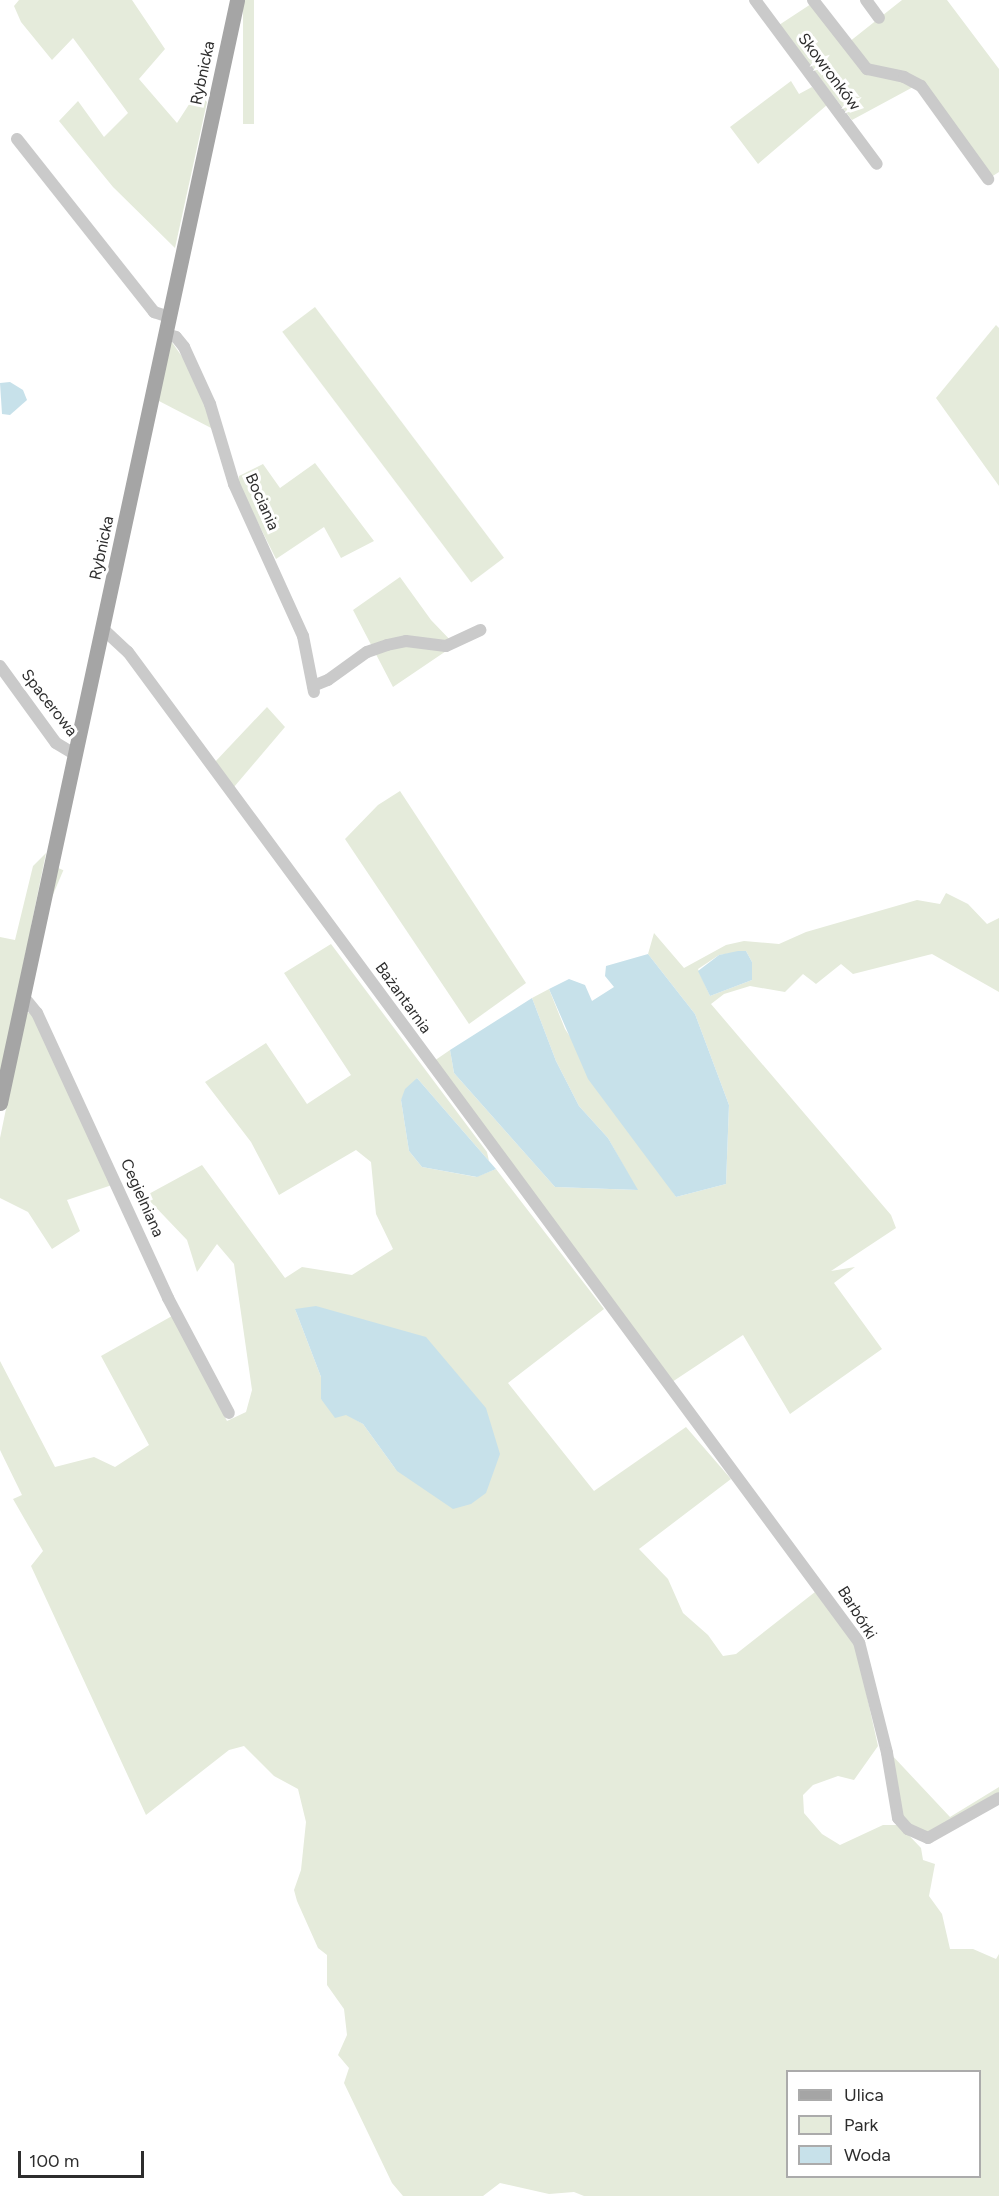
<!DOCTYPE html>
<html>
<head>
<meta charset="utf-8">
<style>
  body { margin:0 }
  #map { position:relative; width:999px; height:2196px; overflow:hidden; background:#fff; font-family:Figtree,sans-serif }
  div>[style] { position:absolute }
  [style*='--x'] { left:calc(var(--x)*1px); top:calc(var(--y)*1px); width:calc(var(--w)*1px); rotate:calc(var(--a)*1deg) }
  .green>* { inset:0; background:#e5ebdb; transform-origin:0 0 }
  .water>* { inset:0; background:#c7e1ea }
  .minor>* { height:12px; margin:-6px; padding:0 6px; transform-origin:6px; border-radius:6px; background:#cacaca }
  .major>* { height:15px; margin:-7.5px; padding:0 7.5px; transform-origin:7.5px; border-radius:7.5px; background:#a5a5a5 }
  span { translate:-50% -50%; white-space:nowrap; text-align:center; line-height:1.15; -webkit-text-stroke:6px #fff; paint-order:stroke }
  .street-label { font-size:16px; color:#2d2d2d }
  .legend { position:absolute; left:786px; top:2070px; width:195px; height:108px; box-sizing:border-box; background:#fff; border:2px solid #ababab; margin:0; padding:8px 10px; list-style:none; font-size:18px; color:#2d2d2d }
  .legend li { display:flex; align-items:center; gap:12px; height:30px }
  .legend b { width:30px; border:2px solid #ababab }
  .scale { position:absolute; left:18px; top:2151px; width:126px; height:27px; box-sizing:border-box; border:3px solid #2d2d2d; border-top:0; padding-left:8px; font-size:18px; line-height:21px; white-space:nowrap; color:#2d2d2d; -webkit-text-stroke:4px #fff; paint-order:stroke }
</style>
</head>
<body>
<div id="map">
  <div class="green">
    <i style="clip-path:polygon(19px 0,132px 0,165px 49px,139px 79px,177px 123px,197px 92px,207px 102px,175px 248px,113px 187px,59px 121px,78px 101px,104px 137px,128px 113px,73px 38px,52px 60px,21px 22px,14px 6px)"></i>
    <i style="left:243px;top:0;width:11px;height:124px"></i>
    <i style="clip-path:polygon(902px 0,947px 0,999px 69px,999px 172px,988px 179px,915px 86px,852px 120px,779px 25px,811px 4px,849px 42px)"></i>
    <i style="clip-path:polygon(791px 81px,799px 94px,812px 87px,827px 105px,758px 164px,730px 127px)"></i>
    <i style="left:315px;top:307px;width:314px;height:41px;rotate:53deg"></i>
    <i style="clip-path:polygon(996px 325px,999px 328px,999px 486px,936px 398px)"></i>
    <i style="clip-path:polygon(171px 341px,193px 372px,215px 430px,157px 400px)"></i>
    <i style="clip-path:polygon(315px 463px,374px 541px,341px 558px,324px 527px,276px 559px,238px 483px,239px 476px,263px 464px,280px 488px)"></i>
    <i style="clip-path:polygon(400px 577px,431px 620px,455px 645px,393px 687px,353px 610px)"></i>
    <i style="clip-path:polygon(267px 707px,285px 727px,234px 787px,214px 763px)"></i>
    <i style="clip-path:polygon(400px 791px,526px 983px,469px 1024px,345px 839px,378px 805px)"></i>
    <i style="clip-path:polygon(46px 853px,0 1078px,0 937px,15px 940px,33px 866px)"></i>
    <i style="left:56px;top:867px;width:8px;height:89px;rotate:23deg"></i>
    <i style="clip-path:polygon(evenodd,946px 893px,968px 904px,987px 924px,999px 918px,999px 992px,932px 954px,853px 974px,841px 964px,816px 984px,803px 974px,785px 992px,750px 986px,724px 994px,711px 1004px,891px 1215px,896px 1228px,831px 1271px,855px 1267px,834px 1283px,882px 1349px,790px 1414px,743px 1335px,672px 1382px,434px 1061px,450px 1050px,454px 1073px,555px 1187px,637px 1190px,608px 1138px,579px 1106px,556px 1061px,532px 998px,549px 989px,565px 1029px,676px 1197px,726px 1184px,729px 1105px,695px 1014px,648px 954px,654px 933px,684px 968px,726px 945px,744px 941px,779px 944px,806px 932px,917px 900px,940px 904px,946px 893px,746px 951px,752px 962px,752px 980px,710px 996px,698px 969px,719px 955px,746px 951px)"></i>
    <i style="clip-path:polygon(evenodd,331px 944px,487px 1152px,489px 1161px,417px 1078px,401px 1100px,409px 1151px,422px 1167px,476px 1177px,496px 1169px,604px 1309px,508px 1383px,594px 1491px,686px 1427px,731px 1479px,639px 1549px,668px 1579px,683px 1613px,708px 1635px,723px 1656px,736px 1654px,815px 1592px,855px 1643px,878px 1746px,854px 1780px,838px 1776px,813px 1785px,803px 1795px,804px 1813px,822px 1834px,840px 1845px,883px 1825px,899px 1825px,921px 1848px,923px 1860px,935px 1864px,929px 1896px,942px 1914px,950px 1949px,973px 1949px,996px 1959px,999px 1954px,999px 2196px,584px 2196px,574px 2192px,549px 2194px,500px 2183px,483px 2196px,403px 2196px,392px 2183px,344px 2083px,349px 2068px,338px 2055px,347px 2035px,344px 2009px,327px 1985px,327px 1955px,318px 1948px,297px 1901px,294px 1890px,301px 1870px,306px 1822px,298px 1789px,274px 1776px,244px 1746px,229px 1750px,146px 1815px,31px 1566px,43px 1551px,13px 1499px,22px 1495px,0 1450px,0 1361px,55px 1467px,94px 1457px,115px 1467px,149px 1445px,101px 1356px,172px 1316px,227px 1421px,246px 1412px,252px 1390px,234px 1264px,217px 1244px,197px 1272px,187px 1240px,145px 1196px,202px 1165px,285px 1278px,302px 1267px,352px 1275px,393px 1249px,376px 1214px,371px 1162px,356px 1150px,279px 1195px,251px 1142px,205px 1082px,266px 1043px,307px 1104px,351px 1075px,284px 973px,331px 944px,295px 1309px,397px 1471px,363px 1424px,321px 1399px,321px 1377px,295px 1309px,331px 944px,788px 2072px,980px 2072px,980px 2176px,788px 2176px,788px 2072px)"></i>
    <i style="clip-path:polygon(26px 1012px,33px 1014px,112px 1185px,67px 1200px,80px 1231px,52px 1249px,28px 1212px,0 1198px,0 1138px)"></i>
    <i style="clip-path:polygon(889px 1752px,950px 1817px,999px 1787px,999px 1794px,927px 1834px,910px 1827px,900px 1814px)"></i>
  </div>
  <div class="water">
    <i style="clip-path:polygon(10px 382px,23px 390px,27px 400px,10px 415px,2px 414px,0 383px)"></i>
    <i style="clip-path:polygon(738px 951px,746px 951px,752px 962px,752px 980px,710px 996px,698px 971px,719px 955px)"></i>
    <i style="clip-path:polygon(648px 954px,695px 1014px,729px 1105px,726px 1184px,676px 1197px,588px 1079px,549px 989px,569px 979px,585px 985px,592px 1001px,614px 987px,605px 976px,606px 966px)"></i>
    <i style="clip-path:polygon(532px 998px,556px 1061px,579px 1106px,608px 1138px,638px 1190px,555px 1187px,454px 1073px,450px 1050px)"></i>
    <i style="clip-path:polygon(417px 1078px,489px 1161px,496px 1169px,477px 1177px,422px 1167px,409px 1151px,401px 1100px,405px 1089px)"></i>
    <i style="clip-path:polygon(316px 1306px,426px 1337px,486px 1408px,500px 1454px,486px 1493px,471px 1504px,453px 1509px,397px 1471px,363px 1424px,346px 1415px,335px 1418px,321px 1399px,321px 1377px,295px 1309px)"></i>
  </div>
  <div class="minor">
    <i style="--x:755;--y:0;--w:204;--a:53.4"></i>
    <i style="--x:813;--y:0;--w:88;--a:52"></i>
    <i style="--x:867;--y:69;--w:38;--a:12"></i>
    <i style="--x:904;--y:77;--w:19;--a:28"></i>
    <i style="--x:921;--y:86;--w:115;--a:54.2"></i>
    <i style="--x:866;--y:0;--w:22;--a:54"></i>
    <i style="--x:17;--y:139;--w:221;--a:51.6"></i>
    <i style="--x:154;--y:312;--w:16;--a:18"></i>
    <i style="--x:165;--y:334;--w:11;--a:15"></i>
    <i style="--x:176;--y:337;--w:13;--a:51"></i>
    <i style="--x:184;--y:347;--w:63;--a:65.5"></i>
    <i style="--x:210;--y:404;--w:84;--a:73.3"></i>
    <i style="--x:234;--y:484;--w:167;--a:65.6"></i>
    <i style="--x:303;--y:636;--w:57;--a:78.9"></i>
    <i style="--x:103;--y:629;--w:34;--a:43"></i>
    <i style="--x:128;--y:652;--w:1231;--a:53.56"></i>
    <i style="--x:859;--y:1642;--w:114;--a:75.8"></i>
    <i style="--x:887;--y:1753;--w:66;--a:80.4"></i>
    <i style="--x:898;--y:1818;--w:15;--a:48"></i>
    <i style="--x:908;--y:1829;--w:22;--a:24"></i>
    <i style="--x:928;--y:1838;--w:81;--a:-29.4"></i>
    <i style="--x:0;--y:666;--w:95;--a:54"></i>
    <i style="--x:56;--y:743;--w:23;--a:31"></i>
    <i style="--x:313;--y:686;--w:16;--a:-22"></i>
    <i style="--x:328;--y:680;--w:48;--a:-35.7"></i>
    <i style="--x:367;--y:652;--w:21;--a:-19"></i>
    <i style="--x:387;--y:645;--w:19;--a:-12"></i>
    <i style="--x:406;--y:641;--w:40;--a:7.1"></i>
    <i style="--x:446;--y:646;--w:38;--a:-25"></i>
    <i style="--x:23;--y:996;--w:22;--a:51"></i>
    <i style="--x:37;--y:1013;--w:314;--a:65.3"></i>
    <i style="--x:168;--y:1298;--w:130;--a:62.1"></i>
  </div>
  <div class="major">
    <i style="--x:0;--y:1103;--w:1128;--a:-77.87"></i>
  </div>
  <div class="street-label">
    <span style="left:829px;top:72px;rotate:53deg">Skowronków</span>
    <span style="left:203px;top:73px;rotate:-78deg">Rybnicka</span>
    <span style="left:262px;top:502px;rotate:66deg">Bociania</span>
    <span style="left:102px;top:548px;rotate:-78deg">Rybnicka</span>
    <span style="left:49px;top:703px;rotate:52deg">Spacerowa</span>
    <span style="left:403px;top:998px;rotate:54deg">Bażantarnia</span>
    <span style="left:142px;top:1198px;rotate:66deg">Cegielniana</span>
    <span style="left:857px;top:1613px;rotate:58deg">Barbórki</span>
  </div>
  <ul class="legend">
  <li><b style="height:8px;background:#a5a5a5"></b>Ulica</li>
  <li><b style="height:16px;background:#e5ebdb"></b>Park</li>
  <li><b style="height:16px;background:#c7e1ea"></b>Woda</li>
  </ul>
  <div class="scale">100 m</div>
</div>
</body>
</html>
